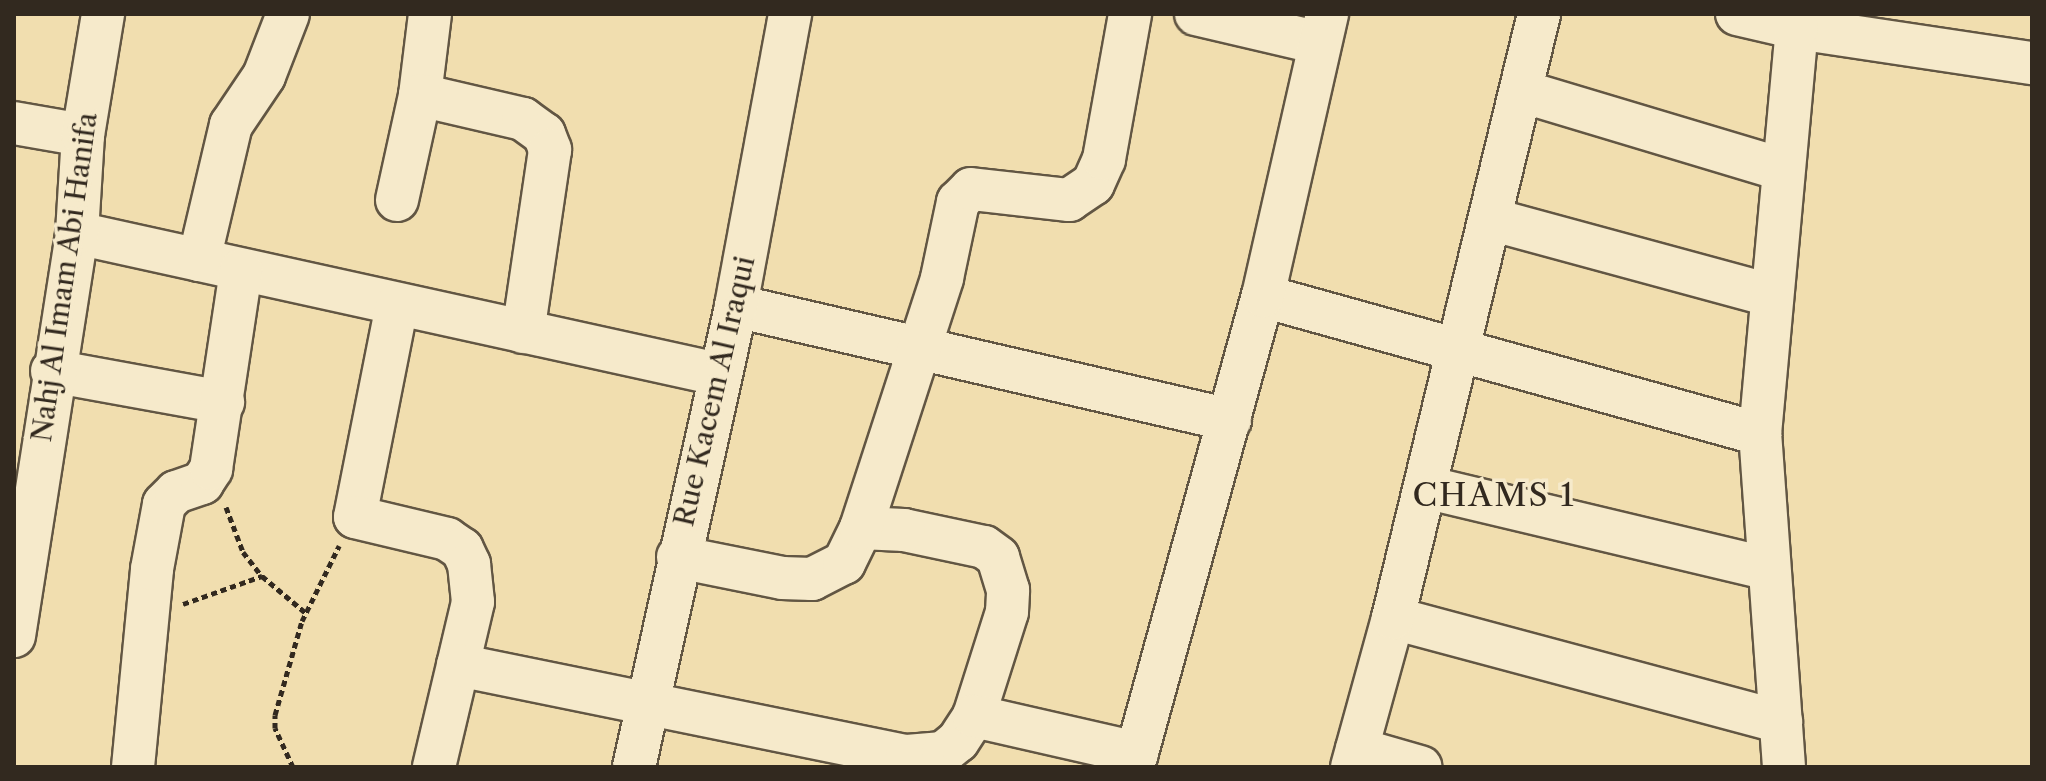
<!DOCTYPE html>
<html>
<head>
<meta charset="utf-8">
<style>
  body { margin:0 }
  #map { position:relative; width:2046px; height:781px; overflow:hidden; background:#f1deaf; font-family:"Libre Caslon Text",serif }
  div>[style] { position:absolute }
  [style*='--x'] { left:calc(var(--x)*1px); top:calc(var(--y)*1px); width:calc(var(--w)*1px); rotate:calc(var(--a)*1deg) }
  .path>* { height:5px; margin-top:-2.5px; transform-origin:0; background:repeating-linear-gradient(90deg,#32291f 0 6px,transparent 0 10px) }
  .roads { filter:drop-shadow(2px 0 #625643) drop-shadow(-2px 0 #625643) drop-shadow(0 2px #625643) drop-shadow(0 -2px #625643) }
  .minor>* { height:42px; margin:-21px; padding:0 21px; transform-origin:21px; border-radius:21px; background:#f6eacb }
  span { translate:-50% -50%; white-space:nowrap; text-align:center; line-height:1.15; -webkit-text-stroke:7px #f6eacb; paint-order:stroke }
  .street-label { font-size:28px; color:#32291f }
  .quarter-label { font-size:32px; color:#32291f; letter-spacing:2px }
  .frame { position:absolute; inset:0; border:16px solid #32291f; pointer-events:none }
</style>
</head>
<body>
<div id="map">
  <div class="path">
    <i style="--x:226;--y:507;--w:48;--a:69.3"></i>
    <i style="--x:243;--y:552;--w:31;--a:52"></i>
    <i style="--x:262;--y:576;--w:57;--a:40.1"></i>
    <i style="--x:183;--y:604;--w:84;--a:-19.5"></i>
    <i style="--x:293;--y:767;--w:43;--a:-114.8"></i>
    <i style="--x:275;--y:728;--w:13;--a:-90"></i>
    <i style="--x:275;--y:715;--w:98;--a:-74"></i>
    <i style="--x:302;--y:621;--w:84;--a:-63.7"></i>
  </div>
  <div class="roads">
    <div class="minor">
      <i style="--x:430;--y:14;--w:82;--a:97"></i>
      <i style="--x:420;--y:95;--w:106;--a:13.1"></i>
      <i style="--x:523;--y:119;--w:26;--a:36"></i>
      <i style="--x:544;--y:134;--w:17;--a:69"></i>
      <i style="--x:550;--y:150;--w:184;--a:98.4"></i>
      <i style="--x:1196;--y:14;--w:127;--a:13.2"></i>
      <i style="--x:1737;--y:14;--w:62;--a:13.1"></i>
      <i style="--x:1797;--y:28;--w:238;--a:8.5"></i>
      <i style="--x:1521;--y:91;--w:271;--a:16.7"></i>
      <i style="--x:14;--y:123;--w:70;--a:9.9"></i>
      <i style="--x:397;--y:200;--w:107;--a:-77.6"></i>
      <i style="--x:1490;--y:219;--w:290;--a:15.2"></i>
      <i style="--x:77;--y:233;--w:656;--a:12.41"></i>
      <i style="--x:199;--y:260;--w:139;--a:-76.7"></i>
      <i style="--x:231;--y:125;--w:59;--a:-56"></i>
      <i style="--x:264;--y:76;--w:66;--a:-68.8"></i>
      <i style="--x:1263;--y:296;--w:516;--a:15.52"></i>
      <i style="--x:397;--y:305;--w:216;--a:101.2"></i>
      <i style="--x:355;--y:517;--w:95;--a:13.4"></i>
      <i style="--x:447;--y:539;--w:18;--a:34"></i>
      <i style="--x:462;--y:549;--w:17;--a:65"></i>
      <i style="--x:469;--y:564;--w:38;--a:84"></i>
      <i style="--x:473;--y:602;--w:170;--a:103.3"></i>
      <i style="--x:736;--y:306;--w:507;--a:12.99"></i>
      <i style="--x:52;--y:371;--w:174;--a:10.3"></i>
      <i style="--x:1425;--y:487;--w:350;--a:13.4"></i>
      <i style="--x:678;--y:557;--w:106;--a:11.4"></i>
      <i style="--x:782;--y:578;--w:30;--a:2"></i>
      <i style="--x:812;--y:579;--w:36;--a:-27"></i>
      <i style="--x:844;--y:563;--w:39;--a:-64"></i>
      <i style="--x:1393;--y:618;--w:402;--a:15"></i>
      <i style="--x:14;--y:636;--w:408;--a:-81.1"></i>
      <i style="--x:77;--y:233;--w:98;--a:-86.5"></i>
      <i style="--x:83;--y:135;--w:123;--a:-80.6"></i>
      <i style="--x:458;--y:665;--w:458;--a:11.5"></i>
      <i style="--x:907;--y:756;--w:36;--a:-5"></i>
      <i style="--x:943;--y:753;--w:19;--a:-39"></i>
      <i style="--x:958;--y:741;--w:30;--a:-57"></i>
      <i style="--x:974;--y:716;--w:109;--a:-72.4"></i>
      <i style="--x:1007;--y:612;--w:22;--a:-87"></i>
      <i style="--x:1008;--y:590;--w:34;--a:-107"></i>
      <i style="--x:998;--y:557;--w:17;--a:-144"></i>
      <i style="--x:984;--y:547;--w:82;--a:-168"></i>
      <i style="--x:904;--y:530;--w:43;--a:-177.3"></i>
      <i style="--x:861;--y:528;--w:263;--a:-72"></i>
      <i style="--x:942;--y:278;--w:78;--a:-78.1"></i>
      <i style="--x:958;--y:202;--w:18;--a:-45"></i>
      <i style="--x:971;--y:189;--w:99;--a:6.4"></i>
      <i style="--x:1069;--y:200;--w:29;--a:-34"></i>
      <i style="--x:1093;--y:184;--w:27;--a:-66"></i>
      <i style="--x:1104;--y:159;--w:147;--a:-79.8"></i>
      <i style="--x:974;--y:716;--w:167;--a:12.8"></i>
      <i style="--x:1357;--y:749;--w:66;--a:15.9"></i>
      <i style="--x:133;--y:767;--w:199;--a:-84.5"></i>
      <i style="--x:152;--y:569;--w:66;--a:-79.5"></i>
      <i style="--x:164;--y:504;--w:17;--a:-45"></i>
      <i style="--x:176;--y:492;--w:28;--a:-19"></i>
      <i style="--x:202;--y:483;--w:17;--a:-57"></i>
      <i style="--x:211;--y:469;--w:201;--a:-81.4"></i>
      <i style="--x:634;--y:767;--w:472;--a:-77.5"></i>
      <i style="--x:736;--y:306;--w:297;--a:-79.5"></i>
      <i style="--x:1133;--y:767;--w:489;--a:-74.6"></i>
      <i style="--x:1263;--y:296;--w:289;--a:-77.2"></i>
      <i style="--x:1352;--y:767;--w:155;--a:-74.6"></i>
      <i style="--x:1393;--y:618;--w:621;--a:-76.41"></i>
      <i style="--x:1784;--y:767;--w:334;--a:-94.1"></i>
      <i style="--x:1760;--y:434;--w:408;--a:-84.8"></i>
      <i style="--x:1797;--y:28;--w:16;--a:-120"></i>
    </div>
  </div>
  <div class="street-label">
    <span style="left:64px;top:277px;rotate:-82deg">Nahj Al Imam Abi Hanifa</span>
    <span style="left:714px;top:391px;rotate:-77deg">Rue Kacem Al Iraqui</span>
  </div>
  <div class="quarter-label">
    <span style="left:1494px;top:495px">CHAMS 1</span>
  </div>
  <div class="frame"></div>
</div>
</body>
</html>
